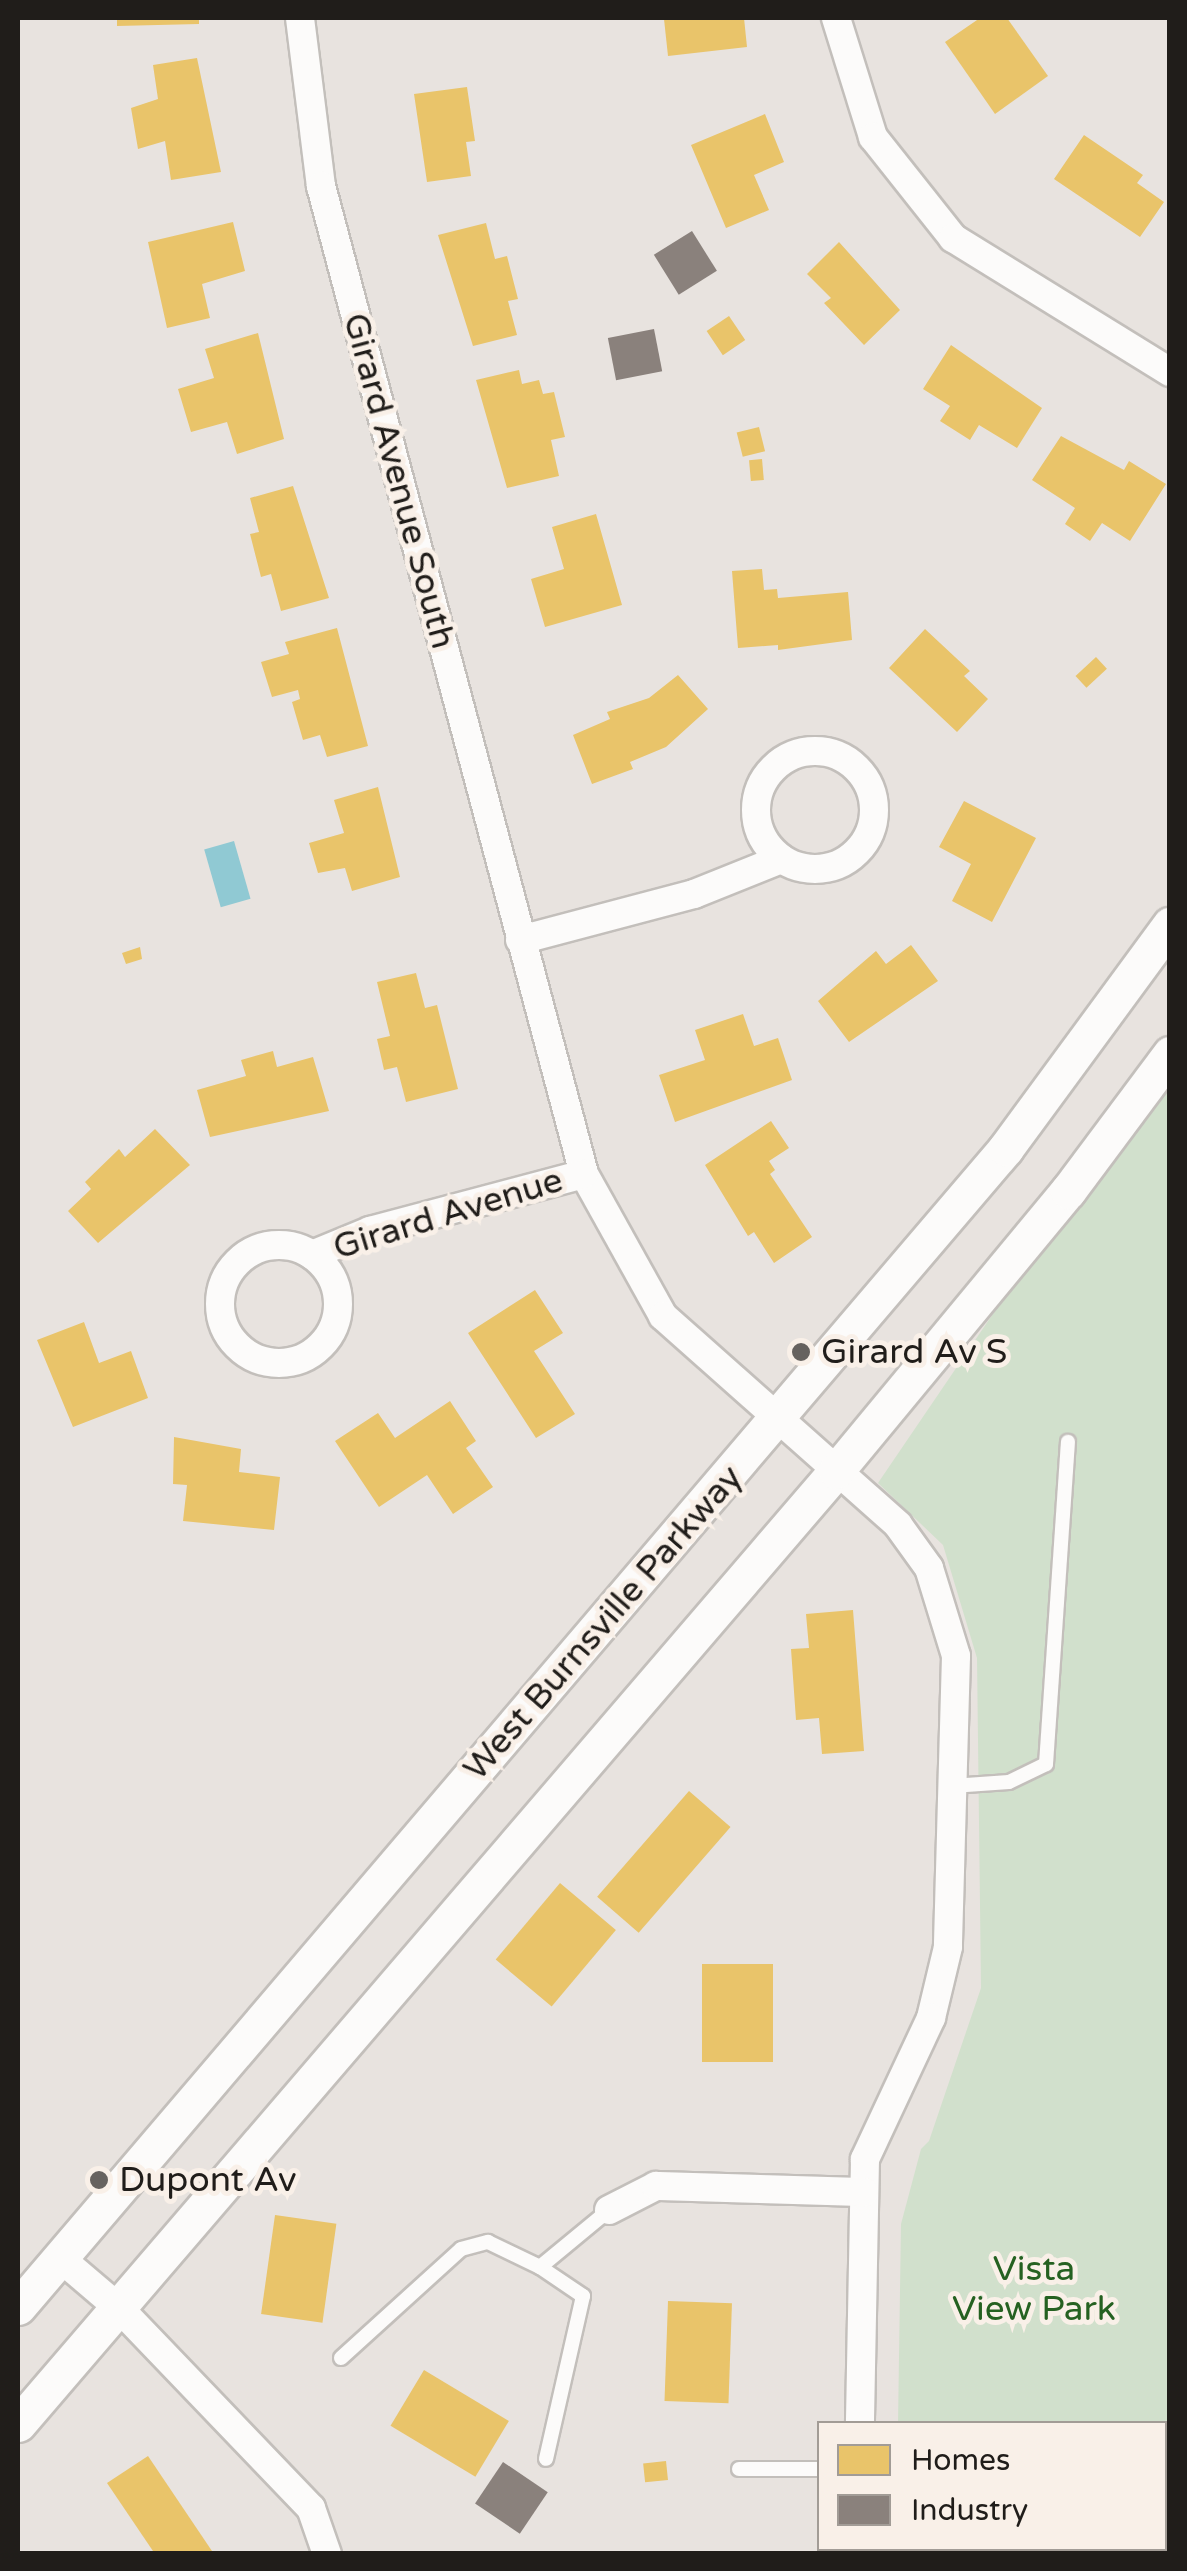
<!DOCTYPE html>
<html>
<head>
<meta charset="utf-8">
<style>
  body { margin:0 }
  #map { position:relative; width:1187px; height:2571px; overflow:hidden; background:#e8e3df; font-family:"Varela Round",sans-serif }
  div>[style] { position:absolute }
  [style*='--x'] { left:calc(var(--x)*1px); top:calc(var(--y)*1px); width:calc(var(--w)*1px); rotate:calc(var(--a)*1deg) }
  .green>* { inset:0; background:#d1e0cc }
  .water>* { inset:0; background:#90c9d3; transform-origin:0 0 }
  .homes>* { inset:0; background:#e9c46a; transform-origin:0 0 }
  .industry>* { inset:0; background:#8a817c; transform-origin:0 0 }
  .roads { filter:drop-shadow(2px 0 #c3bfbb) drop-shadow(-2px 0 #c3bfbb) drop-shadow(0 2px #c3bfbb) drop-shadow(0 -2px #c3bfbb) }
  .service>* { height:14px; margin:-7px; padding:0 7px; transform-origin:7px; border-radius:7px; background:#fcfbfa }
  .minor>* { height:28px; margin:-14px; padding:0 14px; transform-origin:14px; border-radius:14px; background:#fcfbfa }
  .minor>.ring { margin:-14px; padding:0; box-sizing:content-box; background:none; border:28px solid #fcfbfa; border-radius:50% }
  .tertiary>* { height:35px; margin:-17.5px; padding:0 17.5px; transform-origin:17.5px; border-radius:17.5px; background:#fcfbfa }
  .dots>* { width:28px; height:28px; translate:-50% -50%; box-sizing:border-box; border:5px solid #f9f0e8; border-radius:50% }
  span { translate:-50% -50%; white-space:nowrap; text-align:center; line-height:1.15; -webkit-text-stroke:10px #f9f0e8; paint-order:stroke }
  .street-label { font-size:35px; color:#201d1a }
  .poi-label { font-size:35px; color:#201d1a }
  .left { translate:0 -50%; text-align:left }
  .park-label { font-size:35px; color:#256121 }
  .frame { position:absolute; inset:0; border:20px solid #201d1a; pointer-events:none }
  .legend { position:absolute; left:817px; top:2421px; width:350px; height:130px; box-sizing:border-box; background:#f9f0e8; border:2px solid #a29c96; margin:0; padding:12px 18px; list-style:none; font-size:30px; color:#201d1a }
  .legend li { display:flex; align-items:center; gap:20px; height:50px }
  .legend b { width:50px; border:2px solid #a29c96 }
</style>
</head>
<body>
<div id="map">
  <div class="green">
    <i style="clip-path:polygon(1169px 1055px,1169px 2553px,896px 2553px,1164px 2548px,1164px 2424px,898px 2423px,901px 2224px,921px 2149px,929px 2141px,981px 1988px,977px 1658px,943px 1545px,878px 1483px)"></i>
  </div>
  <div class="water">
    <i style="left:234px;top:841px;width:60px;height:31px;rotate:74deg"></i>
  </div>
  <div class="homes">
    <i style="clip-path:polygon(117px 18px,199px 18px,199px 24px,117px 26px)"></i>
    <i style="clip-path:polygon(744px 18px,747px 47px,668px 56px,664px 19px)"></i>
    <i style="clip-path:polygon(980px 18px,1007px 18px,1048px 76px,995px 114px,945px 42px)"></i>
    <i style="clip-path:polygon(197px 58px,221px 172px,171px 180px,165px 141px,138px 149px,131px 108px,158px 99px,153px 65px)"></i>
    <i style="clip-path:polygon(467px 87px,475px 141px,466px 142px,471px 176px,427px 182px,414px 94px)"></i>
    <i style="clip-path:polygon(765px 114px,784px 162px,754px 175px,769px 210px,726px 228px,691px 145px)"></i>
    <i style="clip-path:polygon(1084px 135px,1143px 175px,1137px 183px,1164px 202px,1140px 237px,1054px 179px)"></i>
    <i style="clip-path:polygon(233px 222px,245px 271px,202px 284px,210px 318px,167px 328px,148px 242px)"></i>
    <i style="clip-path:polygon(486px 223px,495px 259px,507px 256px,518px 299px,508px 301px,517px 335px,473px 346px,438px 235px)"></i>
    <i style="clip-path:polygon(839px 242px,900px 310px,864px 345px,824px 303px,831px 298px,807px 274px)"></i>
    <i style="left:729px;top:316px;width:29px;height:27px;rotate:56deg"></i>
    <i style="clip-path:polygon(258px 333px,284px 439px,237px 454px,227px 422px,191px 432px,178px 389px,214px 378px,205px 349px)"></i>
    <i style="clip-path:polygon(951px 345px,1042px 408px,1017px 448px,979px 425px,970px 440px,940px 421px,950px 406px,923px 389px)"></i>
    <i style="clip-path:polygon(519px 370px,522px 384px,539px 380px,543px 394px,554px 392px,565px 437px,551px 440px,559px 476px,507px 488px,476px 380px)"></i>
    <i style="left:759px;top:427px;width:25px;height:23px;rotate:76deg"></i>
    <i style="clip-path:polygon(1061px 436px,1124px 470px,1129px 461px,1166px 484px,1130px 541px,1102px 523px,1090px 541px,1065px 524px,1075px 508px,1032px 480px)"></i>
    <i style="left:762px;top:459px;width:21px;height:13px;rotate:85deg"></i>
    <i style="clip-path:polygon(293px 486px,329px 598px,281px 611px,271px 574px,261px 577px,250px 534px,259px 532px,250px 498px)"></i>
    <i style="clip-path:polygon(596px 514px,622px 605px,545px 627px,531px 579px,564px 569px,552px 527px)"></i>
    <i style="clip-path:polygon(762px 569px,764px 590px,777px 589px,778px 598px,848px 592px,852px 640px,778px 650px,778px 645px,738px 648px,732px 571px)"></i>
    <i style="clip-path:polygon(337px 628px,368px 746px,327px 757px,320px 735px,303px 740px,292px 702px,300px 699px,298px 690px,272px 697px,261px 662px,289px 654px,285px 642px)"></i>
    <i style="clip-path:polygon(925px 629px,970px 671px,964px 676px,988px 699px,957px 732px,889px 668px)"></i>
    <i style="left:1096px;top:657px;width:16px;height:28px;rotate:47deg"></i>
    <i style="clip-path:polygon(678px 675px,708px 709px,666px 747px,630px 762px,633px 769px,592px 784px,573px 735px,610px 719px,607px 712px,649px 698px)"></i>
    <i style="clip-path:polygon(378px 787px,400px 877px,352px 891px,345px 868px,318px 873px,309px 843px,344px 833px,334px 800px)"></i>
    <i style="clip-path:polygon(964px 801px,1036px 838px,992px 922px,952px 901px,971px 864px,939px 847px)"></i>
    <i style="clip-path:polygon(911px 945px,938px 981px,849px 1042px,818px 1001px,876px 951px,886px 964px)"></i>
    <i style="clip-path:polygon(140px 947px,142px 959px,126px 964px,122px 953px)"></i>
    <i style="clip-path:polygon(416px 973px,425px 1008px,437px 1005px,458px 1089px,406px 1102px,397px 1067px,384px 1070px,377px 1039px,390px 1036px,377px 982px)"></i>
    <i style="clip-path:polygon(743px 1014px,754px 1046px,778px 1038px,792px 1080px,675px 1122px,659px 1075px,705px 1060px,695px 1030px)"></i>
    <i style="clip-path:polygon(273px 1051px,277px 1067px,313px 1057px,329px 1111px,210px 1137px,197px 1090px,246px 1076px,241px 1060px)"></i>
    <i style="clip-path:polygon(771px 1121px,789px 1148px,769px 1161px,775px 1170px,770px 1174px,812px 1237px,774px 1263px,754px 1232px,748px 1236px,705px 1165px)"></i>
    <i style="clip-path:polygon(155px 1129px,190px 1165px,98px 1243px,68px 1211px,91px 1189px,85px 1182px,119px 1149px,125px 1157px)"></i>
    <i style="clip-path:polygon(535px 1290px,563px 1333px,534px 1351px,575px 1414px,536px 1438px,468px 1333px)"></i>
    <i style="clip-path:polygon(84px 1322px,99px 1363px,131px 1351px,148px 1398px,73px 1427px,37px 1340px)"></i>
    <i style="clip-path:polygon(450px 1401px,476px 1441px,466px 1448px,493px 1487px,453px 1514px,427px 1475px,379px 1507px,335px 1441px,378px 1413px,395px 1438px)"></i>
    <i style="clip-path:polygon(174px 1437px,241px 1449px,239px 1472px,280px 1477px,274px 1530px,183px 1521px,187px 1485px,173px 1484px)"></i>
    <i style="clip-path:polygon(853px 1610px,864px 1751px,822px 1754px,819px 1718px,796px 1720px,791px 1649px,809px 1648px,806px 1614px)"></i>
    <i style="left:689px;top:1791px;width:55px;height:140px;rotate:41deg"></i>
    <i style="left:560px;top:1883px;width:73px;height:100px;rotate:40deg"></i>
    <i style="left:702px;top:1964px;width:71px;height:98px"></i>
    <i style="left:275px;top:2215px;width:62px;height:100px;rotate:8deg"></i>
    <i style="left:668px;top:2301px;width:64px;height:100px;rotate:2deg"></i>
    <i style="left:424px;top:2370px;width:99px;height:65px;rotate:31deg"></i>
    <i style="clip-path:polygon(148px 2456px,214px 2554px,155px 2554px,107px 2483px)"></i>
    <i style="left:666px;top:2461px;width:19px;height:23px;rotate:84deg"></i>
  </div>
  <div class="industry">
    <i style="left:692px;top:231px;width:47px;height:45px;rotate:58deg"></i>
    <i style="left:654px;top:329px;width:43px;height:47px;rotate:79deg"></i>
    <i style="left:503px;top:2462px;width:54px;height:50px;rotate:34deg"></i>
  </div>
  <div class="roads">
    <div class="service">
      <i style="--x:952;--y:1786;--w:57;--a:-4"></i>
      <i style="--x:1009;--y:1782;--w:41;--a:-25.9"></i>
      <i style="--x:1046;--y:1764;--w:323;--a:-86.1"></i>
      <i style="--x:540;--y:2267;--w:52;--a:34"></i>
      <i style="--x:583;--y:2296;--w:167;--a:102.8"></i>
      <i style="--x:341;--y:2358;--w:162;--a:-42.2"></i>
      <i style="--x:461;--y:2249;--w:28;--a:-15"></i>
      <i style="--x:488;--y:2242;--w:58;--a:25.7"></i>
      <i style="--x:540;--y:2267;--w:89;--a:-39.6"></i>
      <i style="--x:739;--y:2469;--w:81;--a:0"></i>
    </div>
    <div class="minor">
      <i style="--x:300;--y:18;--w:169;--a:82.9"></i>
      <i style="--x:321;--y:186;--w:1022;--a:75.09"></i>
      <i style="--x:584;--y:1174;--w:162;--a:60.9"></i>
      <i style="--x:663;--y:1316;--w:314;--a:41.6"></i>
      <i style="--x:898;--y:1525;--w:53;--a:54.2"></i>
      <i style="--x:929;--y:1568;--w:92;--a:72.9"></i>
      <i style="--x:956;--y:1656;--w:291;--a:91.6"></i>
      <i style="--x:948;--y:1947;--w:73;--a:103.5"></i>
      <i style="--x:931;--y:2018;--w:156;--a:115.1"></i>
      <i style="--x:865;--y:2159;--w:265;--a:91.1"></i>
      <i style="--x:836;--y:18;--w:125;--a:72.7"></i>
      <i style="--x:873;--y:137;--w:129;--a:51.6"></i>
      <i style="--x:953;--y:238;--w:255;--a:31.7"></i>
      <i class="ring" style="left:756px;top:751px;width:90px;height:90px"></i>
      <i style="--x:520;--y:940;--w:180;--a:-14.8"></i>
      <i style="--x:694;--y:894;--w:94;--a:-21.9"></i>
      <i class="ring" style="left:220px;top:1245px;width:90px;height:90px"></i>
      <i style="--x:312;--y:1255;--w:63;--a:-22.5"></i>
      <i style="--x:370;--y:1231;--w:221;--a:-14.9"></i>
      <i style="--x:609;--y:2210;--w:53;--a:-27.1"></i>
      <i style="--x:656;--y:2186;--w:208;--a:1.7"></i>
      <i style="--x:60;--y:2258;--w:79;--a:40.4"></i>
      <i style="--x:120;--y:2309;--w:276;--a:46.2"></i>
      <i style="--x:311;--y:2508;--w:49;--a:70.8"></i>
      <i style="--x:857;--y:2554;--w:6;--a:-90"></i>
    </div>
    <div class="tertiary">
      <i style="--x:18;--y:2307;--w:1523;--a:-49.55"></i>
      <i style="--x:1006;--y:1148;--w:277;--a:-53.7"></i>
      <i style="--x:18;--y:2424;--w:1256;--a:-49.36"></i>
      <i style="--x:836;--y:1471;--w:364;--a:-50.4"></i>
      <i style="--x:1068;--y:1191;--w:171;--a:-53.3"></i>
    </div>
  </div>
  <div class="dots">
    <i style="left:801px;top:1352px;background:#66625f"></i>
    <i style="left:99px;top:2180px;background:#66625f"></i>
  </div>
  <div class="street-label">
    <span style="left:399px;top:481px;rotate:75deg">Girard Avenue South</span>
    <span style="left:448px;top:1214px;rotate:-17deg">Girard Avenue</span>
    <span style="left:603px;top:1623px;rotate:-49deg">West Burnsville Parkway</span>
  </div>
  <div class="poi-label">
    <span class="left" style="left:821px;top:1352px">Girard Av S</span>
    <span class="left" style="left:119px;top:2180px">Dupont Av</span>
  </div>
  <div class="park-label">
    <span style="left:1034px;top:2289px">Vista<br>View Park</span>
  </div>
  <div class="frame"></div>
  <ul class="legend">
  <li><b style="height:28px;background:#e9c46a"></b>Homes</li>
  <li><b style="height:28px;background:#8a817c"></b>Industry</li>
  </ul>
</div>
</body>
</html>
